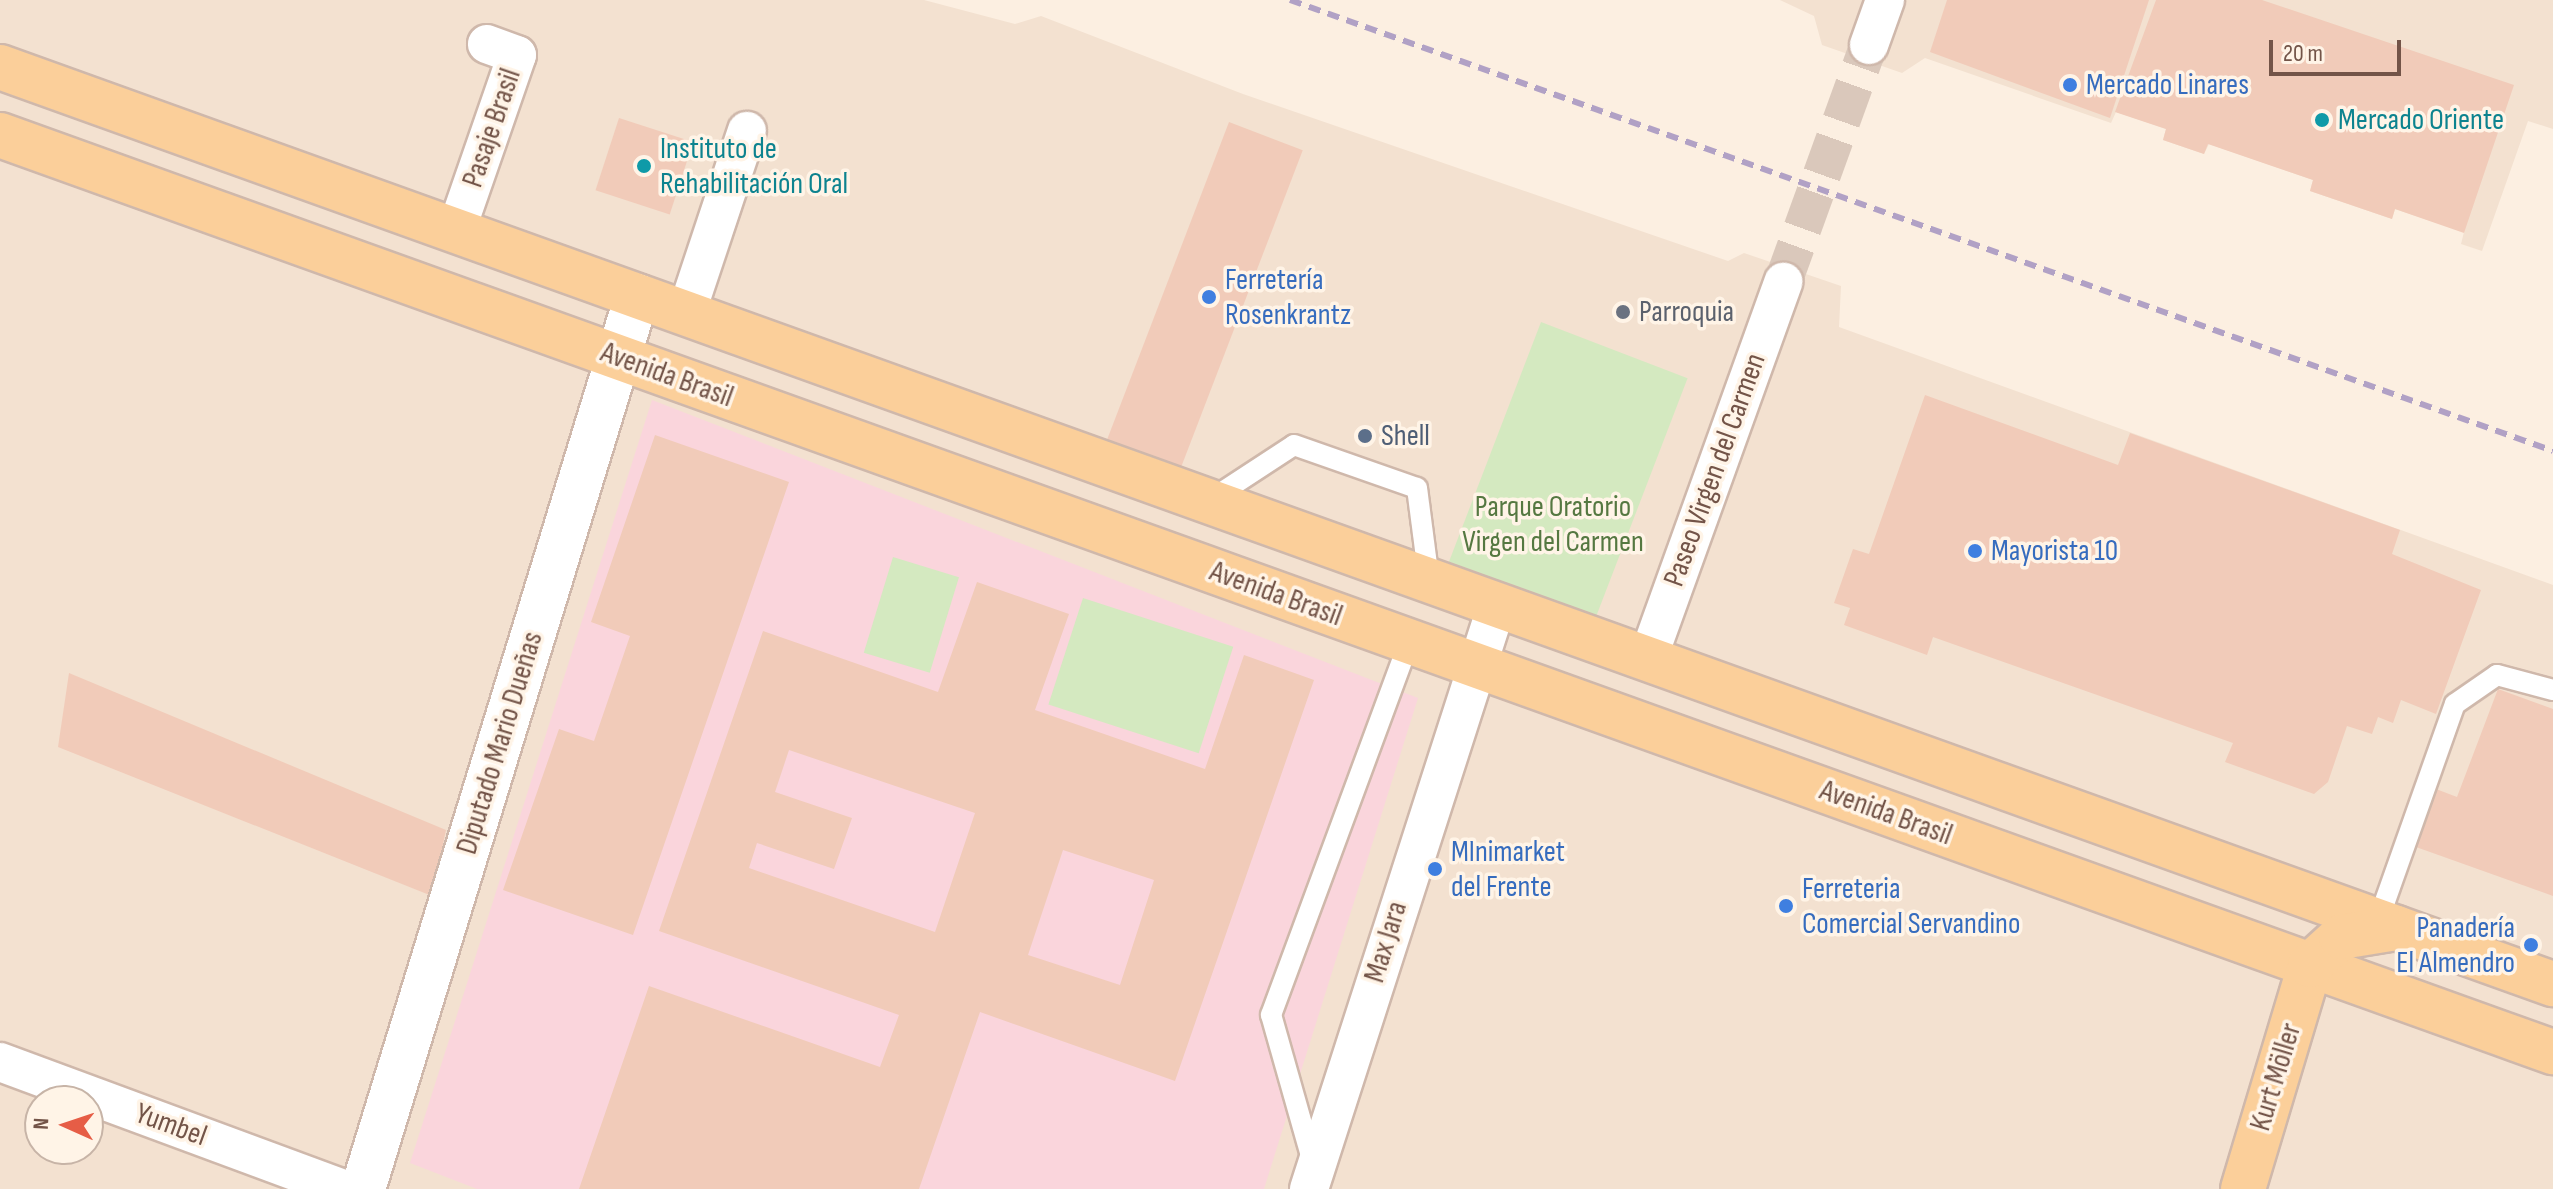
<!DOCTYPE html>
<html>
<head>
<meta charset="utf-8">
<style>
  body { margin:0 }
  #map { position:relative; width:2553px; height:1189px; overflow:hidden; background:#fcefe1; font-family:"Sofia Sans Condensed",sans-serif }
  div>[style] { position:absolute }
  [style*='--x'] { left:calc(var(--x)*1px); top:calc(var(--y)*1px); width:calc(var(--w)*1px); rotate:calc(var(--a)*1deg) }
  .residential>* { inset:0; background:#f3e1d0 }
  .medical>* { inset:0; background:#fad5dc }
  .green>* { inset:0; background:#d4e9c0; transform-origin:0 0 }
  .building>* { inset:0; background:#f1cbb9; transform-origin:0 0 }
  .street-tunnel>* { height:38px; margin-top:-19px; transform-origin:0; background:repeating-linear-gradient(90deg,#dac8bb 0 38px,transparent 0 57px) }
  .roads { filter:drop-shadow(2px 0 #cfb8ab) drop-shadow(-2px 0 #cfb8ab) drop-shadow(0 2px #cfb8ab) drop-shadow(0 -2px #cfb8ab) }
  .lane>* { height:20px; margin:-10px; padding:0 10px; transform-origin:10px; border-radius:10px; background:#fff }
  .street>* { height:38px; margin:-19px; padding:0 19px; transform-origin:19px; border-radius:19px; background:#fff }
  .secondary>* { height:44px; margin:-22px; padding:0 22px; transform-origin:22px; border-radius:22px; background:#fff }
  .primary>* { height:44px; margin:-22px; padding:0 22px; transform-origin:22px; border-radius:22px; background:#fbcf9a }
  .rail>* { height:6px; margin-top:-3px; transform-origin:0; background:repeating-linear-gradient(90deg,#b1a1c5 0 12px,transparent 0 20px) }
  .dots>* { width:22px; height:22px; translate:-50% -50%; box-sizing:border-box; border:4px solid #fff4e7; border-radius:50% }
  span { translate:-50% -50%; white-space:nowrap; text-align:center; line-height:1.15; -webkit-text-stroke:7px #fff4e7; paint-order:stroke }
  .shop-label { font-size:30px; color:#366cbe }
  .left { translate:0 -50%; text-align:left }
  .right { translate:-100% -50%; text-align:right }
  .culture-label { font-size:30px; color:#0d838f }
  .street-label { font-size:30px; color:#735448 }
  .worship-label { font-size:30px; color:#5b616d }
  .service-label { font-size:30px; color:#4e5e75 }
  .park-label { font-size:30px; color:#557841 }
  .north { position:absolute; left:24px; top:1085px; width:80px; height:80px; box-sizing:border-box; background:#fff4e7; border:2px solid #c7b4a7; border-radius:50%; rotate:273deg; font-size:22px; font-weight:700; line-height:32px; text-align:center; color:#735448 }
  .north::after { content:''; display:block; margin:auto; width:28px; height:36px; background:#e65d46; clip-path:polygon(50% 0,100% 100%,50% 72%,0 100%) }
  .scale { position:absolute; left:2269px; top:40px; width:132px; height:36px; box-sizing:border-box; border:4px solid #735448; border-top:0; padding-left:10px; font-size:24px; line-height:28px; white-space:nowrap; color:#735448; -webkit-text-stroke:6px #fff4e7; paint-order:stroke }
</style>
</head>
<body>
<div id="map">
  <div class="residential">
    <i style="clip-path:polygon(evenodd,0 0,924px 0,1015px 24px,1041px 16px,1243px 94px,1728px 261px,1744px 253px,1841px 286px,1839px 327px,2553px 585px,2553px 1189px,0 1189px,0 0,40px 1101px,88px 1101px,88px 1149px,40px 1149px,40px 1101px)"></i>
    <i style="clip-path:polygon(1780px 0,2553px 0,2553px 129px,2528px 121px,2482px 251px,2461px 244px,2464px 232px,2395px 209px,2392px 219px,2310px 191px,2313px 180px,2209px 144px,2204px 154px,2163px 140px,2166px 129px,2116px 112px,2111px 123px,1925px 58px,1902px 73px,1822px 45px,1814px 16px)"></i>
  </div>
  <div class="medical">
    <i style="clip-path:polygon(652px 400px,1418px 698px,1264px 1189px,477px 1189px,410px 1163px)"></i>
  </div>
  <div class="green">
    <i style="left:1541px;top:322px;width:157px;height:267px;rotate:21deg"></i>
    <i style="left:893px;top:557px;width:69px;height:100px;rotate:17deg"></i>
    <i style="left:1083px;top:598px;width:158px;height:112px;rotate:18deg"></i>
  </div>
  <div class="building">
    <i style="clip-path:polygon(1947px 0,2149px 0,2110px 118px,1930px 52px)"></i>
    <i style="clip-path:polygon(2156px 0,2262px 0,2514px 85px,2464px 233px,2395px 209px,2392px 219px,2310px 191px,2313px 180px,2208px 144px,2204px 154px,2163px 140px,2166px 129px,2115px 112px)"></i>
    <i style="left:619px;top:118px;width:78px;height:76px;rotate:18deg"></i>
    <i style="left:1229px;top:122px;width:79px;height:342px;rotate:21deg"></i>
    <i style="clip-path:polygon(1925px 395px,2118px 465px,2130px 433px,2400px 530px,2392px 554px,2481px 590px,2436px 714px,2401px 700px,2393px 723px,2378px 717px,2372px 734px,2347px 726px,2328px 782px,2314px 794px,2225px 762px,2233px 743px,1933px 637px,1927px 655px,1844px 625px,1850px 608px,1834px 603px,1853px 549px,1869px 554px)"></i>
    <i style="clip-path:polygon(655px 435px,789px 482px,633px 935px,503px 890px,559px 729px,594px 741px,630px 636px,591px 622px)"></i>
    <i style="clip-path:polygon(evenodd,977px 582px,1069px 614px,1035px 710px,1205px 769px,1244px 655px,1314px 680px,1175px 1081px,980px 1012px,919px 1189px,579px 1189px,649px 986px,880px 1067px,899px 1015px,659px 931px,763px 631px,938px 692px,977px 582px,789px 750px,975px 813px,935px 932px,749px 868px,757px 843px,834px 869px,852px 818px,775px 792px,789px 750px,977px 582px,1063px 850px,1154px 880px,1120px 985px,1028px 955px,1063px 850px)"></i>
    <i style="clip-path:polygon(69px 673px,446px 830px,432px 896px,58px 747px)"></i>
    <i style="clip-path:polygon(2498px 689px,2553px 709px,2553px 896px,2416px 847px,2436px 789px,2457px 797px)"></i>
  </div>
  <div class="street-tunnel">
    <i style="--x:1783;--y:282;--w:252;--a:-70.1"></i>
  </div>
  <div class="roads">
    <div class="lane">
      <i style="--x:1210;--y:500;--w:100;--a:-33.2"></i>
      <i style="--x:1294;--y:445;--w:130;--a:19.3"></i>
      <i style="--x:1417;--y:488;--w:93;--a:82.6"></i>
      <i style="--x:2378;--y:921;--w:230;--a:-70.5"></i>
      <i style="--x:2455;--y:704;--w:51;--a:-34.6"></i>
      <i style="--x:2497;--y:675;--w:58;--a:15"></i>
      <i style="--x:1313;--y:1163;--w:154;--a:-105.8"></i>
      <i style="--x:1271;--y:1015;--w:398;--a:-69.7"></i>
    </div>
    <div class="street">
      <i style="--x:1869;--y:45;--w:48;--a:-70.4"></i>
      <i style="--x:456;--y:231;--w:186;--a:-70.9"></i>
      <i style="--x:517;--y:55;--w:32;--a:-160"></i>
      <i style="--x:686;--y:314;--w:193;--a:-71.6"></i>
      <i style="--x:1648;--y:658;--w:400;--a:-70.2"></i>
      <i style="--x:0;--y:1062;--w:366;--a:20.3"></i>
      <i style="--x:1309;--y:1189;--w:614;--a:-72.16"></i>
    </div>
    <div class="secondary">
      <i style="--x:363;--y:1189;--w:934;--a:-72.94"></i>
    </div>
    <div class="primary">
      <i style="--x:0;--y:67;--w:2713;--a:19.76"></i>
      <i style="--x:0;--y:135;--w:2713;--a:19.76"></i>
      <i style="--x:2243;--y:1189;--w:234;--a:-73.3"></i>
      <i style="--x:2310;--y:965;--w:42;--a:-42.1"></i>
      <i style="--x:2341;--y:937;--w:56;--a:-9.3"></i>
    </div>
  </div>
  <div class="rail">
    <i style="--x:1290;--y:0;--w:1341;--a:19.65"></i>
  </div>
  <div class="dots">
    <i style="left:2070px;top:85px;background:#3f7fe0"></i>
    <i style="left:2322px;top:120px;background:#0f9aa8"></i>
    <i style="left:644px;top:166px;background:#0f9aa8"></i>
    <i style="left:1209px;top:297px;background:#3f7fe0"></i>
    <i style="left:1623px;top:312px;background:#6b7280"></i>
    <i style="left:1365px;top:436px;background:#5c6f8a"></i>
    <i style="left:1975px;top:551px;background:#3f7fe0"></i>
    <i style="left:1435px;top:869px;background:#3f7fe0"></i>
    <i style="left:1786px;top:906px;background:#3f7fe0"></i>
    <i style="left:2531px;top:945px;background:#3f7fe0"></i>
  </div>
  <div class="shop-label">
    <span class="left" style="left:2086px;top:85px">Mercado Linares</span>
    <span class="left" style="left:1225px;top:297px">Ferretería<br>Rosenkrantz</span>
    <span class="left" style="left:1991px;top:551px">Mayorista 10</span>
    <span class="left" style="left:1451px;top:869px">MInimarket<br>del Frente</span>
    <span class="left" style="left:1802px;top:906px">Ferreteria<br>Comercial Servandino</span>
    <span class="right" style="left:2515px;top:945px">Panadería<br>El Almendro</span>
  </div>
  <div class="culture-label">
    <span class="left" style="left:2338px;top:120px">Mercado Oriente</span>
    <span class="left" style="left:660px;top:166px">Instituto de<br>Rehabilitación Oral</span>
  </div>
  <div class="street-label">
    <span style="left:492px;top:128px;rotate:-71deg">Pasaje Brasil</span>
    <span style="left:667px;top:375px;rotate:20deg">Avenida Brasil</span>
    <span style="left:1715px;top:470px;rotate:-70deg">Paseo Virgen del Carmen</span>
    <span style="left:1276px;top:594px;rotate:20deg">Avenida Brasil</span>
    <span style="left:500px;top:743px;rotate:-73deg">Diputado Mario Dueñas</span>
    <span style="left:1886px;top:813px;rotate:20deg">Avenida Brasil</span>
    <span style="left:1386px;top:942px;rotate:-73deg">Max Jara</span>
    <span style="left:2276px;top:1077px;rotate:-73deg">Kurt Möller</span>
    <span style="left:171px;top:1125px;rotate:20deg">Yumbel</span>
  </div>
  <div class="worship-label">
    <span class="left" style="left:1639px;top:312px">Parroquia</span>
  </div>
  <div class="service-label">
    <span class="left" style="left:1381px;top:436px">Shell</span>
  </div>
  <div class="park-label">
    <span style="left:1553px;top:524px">Parque Oratorio<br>Virgen del Carmen</span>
  </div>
  <div class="north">N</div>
  <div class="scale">20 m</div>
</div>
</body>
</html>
